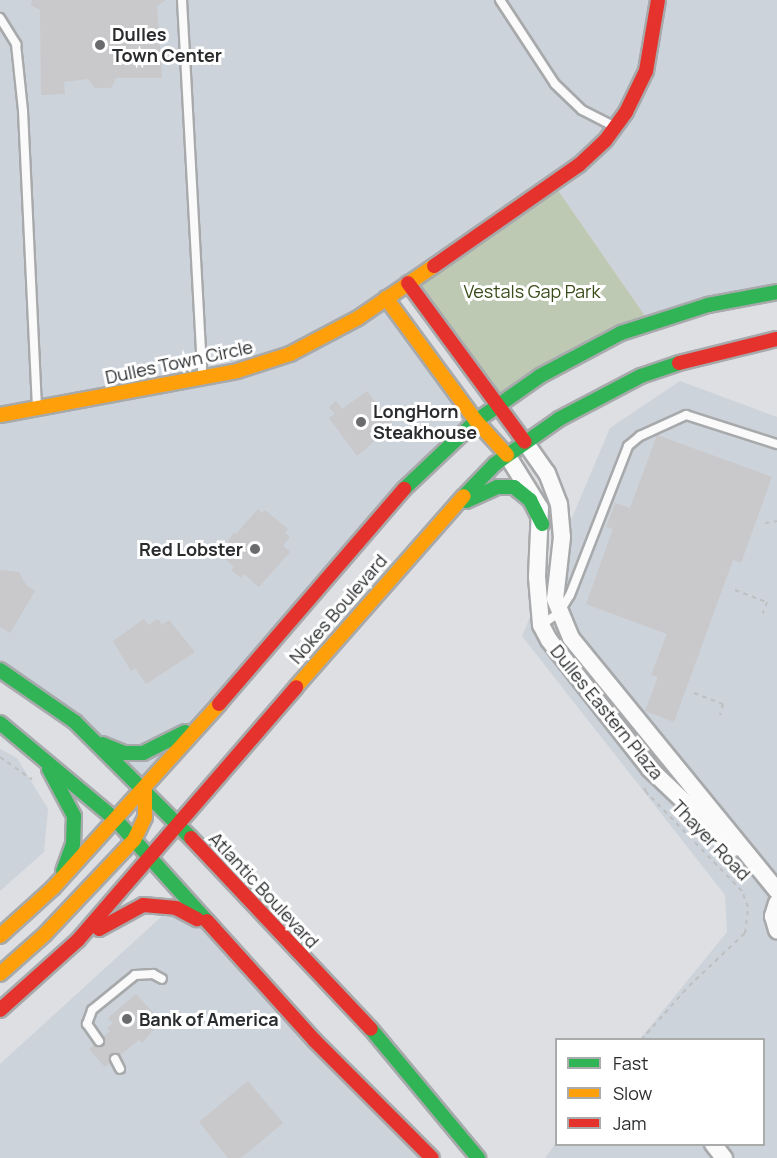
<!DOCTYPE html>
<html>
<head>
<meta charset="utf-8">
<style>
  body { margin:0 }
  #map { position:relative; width:777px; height:1158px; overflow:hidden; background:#dddfe2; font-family:Manrope,sans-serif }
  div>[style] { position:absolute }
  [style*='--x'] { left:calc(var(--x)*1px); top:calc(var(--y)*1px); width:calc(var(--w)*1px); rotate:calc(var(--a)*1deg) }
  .built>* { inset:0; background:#cdd3db }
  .green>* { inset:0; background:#bec9b3 }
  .building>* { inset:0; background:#c9c8ca }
  .path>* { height:2px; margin-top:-1px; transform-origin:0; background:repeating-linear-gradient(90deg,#bebfc0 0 4.5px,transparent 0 9px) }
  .roads { filter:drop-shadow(2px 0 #a7a9ab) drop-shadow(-2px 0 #a7a9ab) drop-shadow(0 2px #a7a9ab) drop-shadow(0 -2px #a7a9ab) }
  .lane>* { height:8px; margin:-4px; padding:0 4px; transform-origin:4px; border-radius:4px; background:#fafafb }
  .street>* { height:16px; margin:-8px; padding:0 8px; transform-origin:8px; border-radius:8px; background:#fafafb }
  .fast>* { height:14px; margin:-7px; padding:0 7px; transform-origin:7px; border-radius:7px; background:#30b455 }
  .slow>* { height:14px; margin:-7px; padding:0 7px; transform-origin:7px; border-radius:7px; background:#ff9f0a }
  .jam>* { height:14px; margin:-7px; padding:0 7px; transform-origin:7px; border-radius:7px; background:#e5322d }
  .dots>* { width:16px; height:16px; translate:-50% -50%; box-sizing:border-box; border:3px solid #fff; border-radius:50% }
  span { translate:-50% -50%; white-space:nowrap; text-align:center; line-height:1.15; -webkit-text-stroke:6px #fff; paint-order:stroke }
  .poi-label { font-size:18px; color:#2a2c2e; font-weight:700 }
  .left { translate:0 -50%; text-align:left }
  .right { translate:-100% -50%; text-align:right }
  .park-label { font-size:18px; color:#394b19 }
  .street-label { font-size:18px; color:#2a2c2e }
  .legend { position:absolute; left:555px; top:1038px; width:210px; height:108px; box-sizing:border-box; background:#fff; border:2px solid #aaabab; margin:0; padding:8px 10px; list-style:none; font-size:18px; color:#2a2c2e }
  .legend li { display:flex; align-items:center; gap:12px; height:30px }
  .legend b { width:30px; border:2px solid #aaabab }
</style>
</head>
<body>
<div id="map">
  <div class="built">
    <i style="clip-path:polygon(0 0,777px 0,777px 292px,650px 323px,553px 183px,387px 298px,476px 421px,145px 790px,0 670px)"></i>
    <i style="clip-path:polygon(680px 381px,777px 417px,777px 1158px,545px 1158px,556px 1143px,764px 1144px,764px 1040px,640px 1039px,727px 932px,725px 895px,522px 636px,610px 428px)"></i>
    <i style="clip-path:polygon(0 749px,17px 758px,48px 809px,44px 852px,0 891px)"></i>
    <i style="clip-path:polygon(183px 897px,432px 1158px,0 1158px,0 1064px)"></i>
  </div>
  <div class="green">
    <i style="clip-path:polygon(553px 183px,650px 323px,497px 404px,408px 283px)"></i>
  </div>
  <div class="building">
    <i style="clip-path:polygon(32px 0,166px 0,157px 6px,162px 78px,116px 78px,111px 88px,95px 88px,88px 79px,64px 82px,65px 94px,41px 95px,40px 10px,31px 5px)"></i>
    <i style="clip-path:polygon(367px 391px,393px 425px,357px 456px,329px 418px,335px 414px,329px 407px,336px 401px,342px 409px)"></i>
    <i style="clip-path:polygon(657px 435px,772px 477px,741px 563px,733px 560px,674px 722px,645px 711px,658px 677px,651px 675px,667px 634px,586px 604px,613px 529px,606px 527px,615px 503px,630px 508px)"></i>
    <i style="clip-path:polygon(258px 509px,262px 513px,265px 510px,288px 529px,285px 533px,290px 537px,283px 546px,290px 552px,259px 587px,244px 574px,241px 578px,231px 570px,234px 567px,220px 554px,234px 532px,236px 534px)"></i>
    <i style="clip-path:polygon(0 570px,19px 572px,26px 585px,35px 591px,10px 633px,0 627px)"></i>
    <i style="clip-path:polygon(144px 619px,148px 625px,158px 619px,162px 625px,169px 620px,195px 652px,146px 684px,135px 668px,131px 671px,113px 641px)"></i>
    <i style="clip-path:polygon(136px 994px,161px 1021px,142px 1043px,139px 1040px,105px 1067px,89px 1049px,110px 1031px,107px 1028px,113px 1023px,108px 1018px)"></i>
    <i style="clip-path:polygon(248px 1081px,283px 1123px,241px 1158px,228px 1158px,199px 1122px)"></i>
  </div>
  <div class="path">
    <i style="--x:765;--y:523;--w:12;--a:-9"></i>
    <i style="--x:735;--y:590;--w:34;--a:21"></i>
    <i style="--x:767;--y:602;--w:12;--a:110"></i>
    <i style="--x:694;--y:693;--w:31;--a:21"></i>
    <i style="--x:723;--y:704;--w:11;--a:105"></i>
    <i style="--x:0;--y:757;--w:39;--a:35"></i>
    <i style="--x:641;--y:1040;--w:72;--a:-48.4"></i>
    <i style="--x:689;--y:986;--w:77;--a:-43.4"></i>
    <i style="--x:745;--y:933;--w:26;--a:-83"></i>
    <i style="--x:748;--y:907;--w:17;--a:-111"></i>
    <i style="--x:742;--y:891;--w:138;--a:-134.1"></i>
    <i style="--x:646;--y:792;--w:9;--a:-111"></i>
  </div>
  <div class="roads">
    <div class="lane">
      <i style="--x:182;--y:0;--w:376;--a:86.9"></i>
      <i style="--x:500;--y:0;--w:100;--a:56.8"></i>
      <i style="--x:555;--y:84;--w:37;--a:44"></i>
      <i style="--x:582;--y:110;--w:36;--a:27"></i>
      <i style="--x:0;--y:18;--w:31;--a:58"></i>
      <i style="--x:16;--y:44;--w:67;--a:84"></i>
      <i style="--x:23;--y:111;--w:294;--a:87.3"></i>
      <i style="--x:541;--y:625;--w:22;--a:-34"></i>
      <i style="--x:559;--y:613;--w:21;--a:-59"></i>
      <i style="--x:570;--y:595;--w:160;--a:-68.7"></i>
      <i style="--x:628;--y:446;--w:16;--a:-40"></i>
      <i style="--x:640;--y:436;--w:51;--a:-24.5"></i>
      <i style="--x:686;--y:415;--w:96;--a:17.7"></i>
      <i style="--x:99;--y:1041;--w:21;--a:-125"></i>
      <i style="--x:87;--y:1024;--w:15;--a:-70"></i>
      <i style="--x:92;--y:1010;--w:55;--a:-39.1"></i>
      <i style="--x:135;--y:975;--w:18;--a:-3"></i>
      <i style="--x:153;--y:974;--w:10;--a:29"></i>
      <i style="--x:115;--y:1059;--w:11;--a:63"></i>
    </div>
    <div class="street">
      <i style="--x:525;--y:442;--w:38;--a:55"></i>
      <i style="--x:547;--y:473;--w:33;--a:69"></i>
      <i style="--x:559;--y:504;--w:33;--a:85"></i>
      <i style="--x:562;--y:537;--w:62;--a:96.4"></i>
      <i style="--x:555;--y:599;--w:42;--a:67.7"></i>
      <i style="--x:571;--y:638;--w:326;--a:50.8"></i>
      <i style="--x:507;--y:455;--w:62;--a:58.1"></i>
      <i style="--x:540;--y:508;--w:69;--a:92.5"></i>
      <i style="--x:537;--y:577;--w:48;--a:85.2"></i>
      <i style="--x:541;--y:625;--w:17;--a:62"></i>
      <i style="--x:549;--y:640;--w:164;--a:51.9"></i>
      <i style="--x:650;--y:769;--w:115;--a:43.6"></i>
      <i style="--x:777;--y:903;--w:14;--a:107"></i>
      <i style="--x:773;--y:916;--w:15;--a:74"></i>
      <i style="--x:713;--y:1144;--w:18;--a:52"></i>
    </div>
    <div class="fast">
      <i style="--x:404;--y:489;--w:99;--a:-43.4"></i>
      <i style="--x:476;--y:421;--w:78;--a:-35.1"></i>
      <i style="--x:540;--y:376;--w:92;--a:-28"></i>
      <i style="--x:621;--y:333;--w:91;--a:-17.8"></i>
      <i style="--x:708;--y:305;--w:70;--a:-10.7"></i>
      <i style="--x:464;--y:496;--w:45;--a:-45.9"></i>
      <i style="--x:495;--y:464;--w:78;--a:-35.1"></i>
      <i style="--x:559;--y:419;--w:93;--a:-27.7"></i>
      <i style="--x:641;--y:376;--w:40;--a:-18.9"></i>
      <i style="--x:466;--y:501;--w:34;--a:-24"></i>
      <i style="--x:497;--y:487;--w:17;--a:0"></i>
      <i style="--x:514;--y:487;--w:21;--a:39"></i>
      <i style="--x:530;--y:500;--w:27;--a:63"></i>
      <i style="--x:0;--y:670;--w:91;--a:34.7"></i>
      <i style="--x:75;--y:722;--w:164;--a:45"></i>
      <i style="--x:0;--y:723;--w:151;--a:39.9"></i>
      <i style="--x:116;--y:820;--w:136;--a:48"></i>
      <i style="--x:102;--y:744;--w:24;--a:22"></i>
      <i style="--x:124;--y:753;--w:19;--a:0"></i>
      <i style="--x:143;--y:753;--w:47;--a:-26.6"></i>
      <i style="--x:49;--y:769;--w:53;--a:62"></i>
      <i style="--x:74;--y:816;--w:28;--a:92"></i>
      <i style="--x:73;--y:844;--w:29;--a:110"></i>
      <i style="--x:371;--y:1029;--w:168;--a:50.3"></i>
    </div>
    <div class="slow">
      <i style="--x:386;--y:298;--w:152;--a:53.8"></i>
      <i style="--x:476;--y:421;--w:46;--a:47.6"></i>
      <i style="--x:0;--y:415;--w:241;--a:-10.5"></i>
      <i style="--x:237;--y:371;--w:56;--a:-17.8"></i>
      <i style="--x:290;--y:354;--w:77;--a:-27.9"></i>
      <i style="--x:358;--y:318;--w:92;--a:-34.4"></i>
      <i style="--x:296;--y:687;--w:254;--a:-48.7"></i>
      <i style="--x:0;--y:936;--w:72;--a:-42.2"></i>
      <i style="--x:53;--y:888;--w:248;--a:-47.9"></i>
      <i style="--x:0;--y:974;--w:60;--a:-41.6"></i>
      <i style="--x:45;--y:934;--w:129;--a:-46.6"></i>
      <i style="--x:134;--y:840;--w:25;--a:-64"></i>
      <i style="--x:145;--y:817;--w:27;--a:-90"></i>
    </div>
    <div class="jam">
      <i style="--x:434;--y:266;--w:177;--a:-34.9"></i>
      <i style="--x:579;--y:165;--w:35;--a:-43"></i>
      <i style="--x:605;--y:141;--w:36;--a:-54"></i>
      <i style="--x:626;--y:112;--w:46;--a:-64"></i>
      <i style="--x:646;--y:71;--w:72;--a:-80.4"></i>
      <i style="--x:408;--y:283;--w:197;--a:53.7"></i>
      <i style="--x:679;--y:363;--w:101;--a:-13.8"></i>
      <i style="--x:219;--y:704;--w:284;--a:-49.3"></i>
      <i style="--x:191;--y:838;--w:262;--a:46.7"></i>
      <i style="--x:207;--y:921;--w:161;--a:48"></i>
      <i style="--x:315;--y:1041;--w:165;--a:45"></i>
      <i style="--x:99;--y:929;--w:50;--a:-28.6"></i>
      <i style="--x:143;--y:905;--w:33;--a:5"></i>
      <i style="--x:176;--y:908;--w:24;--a:28"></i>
      <i style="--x:0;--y:1010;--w:105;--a:-41.9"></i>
      <i style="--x:78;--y:940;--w:334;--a:-49.2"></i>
    </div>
  </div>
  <div class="dots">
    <i style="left:100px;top:45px;background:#696b6d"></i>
    <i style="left:361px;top:422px;background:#696b6d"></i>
    <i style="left:255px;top:549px;background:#696b6d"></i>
    <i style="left:127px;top:1019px;background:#696b6d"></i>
  </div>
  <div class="poi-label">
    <span class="left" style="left:112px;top:45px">Dulles<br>Town Center</span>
    <span class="left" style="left:373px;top:422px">LongHorn<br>Steakhouse</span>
    <span class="right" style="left:243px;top:549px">Red Lobster</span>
    <span class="left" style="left:139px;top:1019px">Bank of America</span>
  </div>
  <div class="park-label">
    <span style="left:532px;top:291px">Vestals Gap Park</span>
  </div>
  <div class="street-label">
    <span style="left:179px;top:362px;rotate:-12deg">Dulles Town Circle</span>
    <span style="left:338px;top:609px;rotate:-49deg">Nokes Boulevard</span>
    <span style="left:607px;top:712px;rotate:51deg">Dulles Eastern Plaza</span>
    <span style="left:711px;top:840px;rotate:46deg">Thayer Road</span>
    <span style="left:264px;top:890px;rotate:47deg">Atlantic Boulevard</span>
  </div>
  <ul class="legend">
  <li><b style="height:8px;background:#30b455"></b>Fast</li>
  <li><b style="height:8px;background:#ff9f0a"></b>Slow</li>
  <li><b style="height:8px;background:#e5322d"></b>Jam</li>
  </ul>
</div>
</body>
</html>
